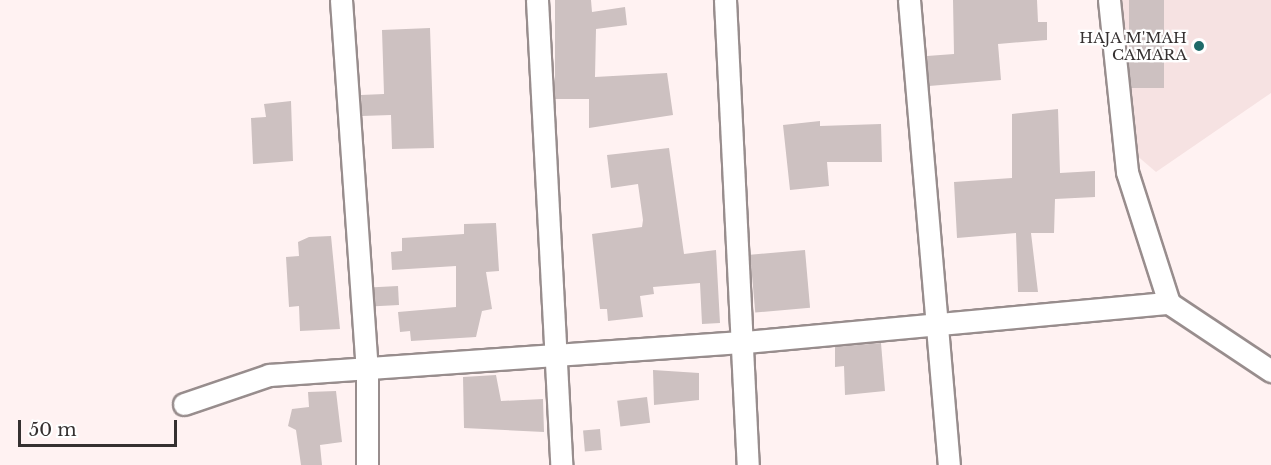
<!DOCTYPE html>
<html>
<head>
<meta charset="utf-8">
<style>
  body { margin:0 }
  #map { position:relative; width:1271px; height:465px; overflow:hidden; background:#fff2f2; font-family:"Libre Baskerville",serif }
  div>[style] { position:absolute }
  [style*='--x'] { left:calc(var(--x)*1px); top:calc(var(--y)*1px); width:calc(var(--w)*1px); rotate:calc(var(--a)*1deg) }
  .built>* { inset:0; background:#f6e2e2 }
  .building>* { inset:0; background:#cdc1c1; transform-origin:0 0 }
  .roads { filter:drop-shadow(2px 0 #988d8d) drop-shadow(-2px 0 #988d8d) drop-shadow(0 2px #988d8d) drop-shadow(0 -2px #988d8d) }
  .minor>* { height:21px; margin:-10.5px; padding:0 10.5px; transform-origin:10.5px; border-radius:10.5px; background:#fff }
  .dots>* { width:16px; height:16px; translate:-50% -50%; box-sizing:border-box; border:3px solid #fff; border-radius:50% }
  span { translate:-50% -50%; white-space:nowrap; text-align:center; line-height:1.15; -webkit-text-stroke:4.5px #fff; paint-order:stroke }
  .poi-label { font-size:15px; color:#353030 }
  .right { translate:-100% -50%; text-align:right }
  .scale { position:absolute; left:18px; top:420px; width:159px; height:27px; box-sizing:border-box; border:3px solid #353030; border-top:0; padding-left:8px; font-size:18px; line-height:21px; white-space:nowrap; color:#353030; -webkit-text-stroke:4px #fff; paint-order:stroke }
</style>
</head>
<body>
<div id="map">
  <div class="built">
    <i style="clip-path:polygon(1122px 0,1271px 0,1271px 93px,1156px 172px,1135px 154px)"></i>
  </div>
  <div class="building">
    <i style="clip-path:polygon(555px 0,591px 0,592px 12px,625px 7px,627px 25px,596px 29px,595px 77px,667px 73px,673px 115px,589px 128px,589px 99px,555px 99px)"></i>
    <i style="clip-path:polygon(953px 0,1037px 0,1038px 22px,1047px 22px,1047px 40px,998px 44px,1001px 80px,929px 86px,927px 56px,954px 54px)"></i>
    <i style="left:1129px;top:0;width:35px;height:88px"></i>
    <i style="clip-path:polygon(430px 28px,434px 148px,392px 149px,391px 115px,362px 116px,361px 95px,384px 94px,382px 30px)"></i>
    <i style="clip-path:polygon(291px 101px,293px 161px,253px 164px,251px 118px,266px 117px,264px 104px)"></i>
    <i style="clip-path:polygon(1058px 109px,1060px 173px,1095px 171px,1095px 197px,1055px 199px,1054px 233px,1031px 233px,1038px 292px,1018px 292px,1016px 233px,957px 238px,954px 182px,1012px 178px,1012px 114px)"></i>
    <i style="clip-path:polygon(820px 121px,820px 126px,881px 124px,882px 162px,827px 162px,829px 186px,790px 190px,783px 125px)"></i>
    <i style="clip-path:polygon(669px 148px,684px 254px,716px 250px,720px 323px,702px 324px,700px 283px,653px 287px,654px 294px,640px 296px,643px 317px,608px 321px,607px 309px,600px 309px,592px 234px,642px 227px,643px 220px,638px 184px,611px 188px,607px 155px)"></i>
    <i style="clip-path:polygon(496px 223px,499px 271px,486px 272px,492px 309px,482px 311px,476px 337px,411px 341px,410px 331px,400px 332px,398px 312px,456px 307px,456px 266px,392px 270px,391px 252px,402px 251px,402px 238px,464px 234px,464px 224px)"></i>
    <i style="clip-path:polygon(331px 236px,340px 329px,300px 331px,299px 306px,289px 307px,286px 257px,299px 256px,298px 242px,309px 237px)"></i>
    <i style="left:805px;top:250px;width:58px;height:55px;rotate:85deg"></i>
    <i style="left:398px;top:286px;width:19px;height:24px;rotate:87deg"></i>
    <i style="clip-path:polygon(881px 343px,885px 391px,845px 395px,844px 366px,835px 367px,835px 347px)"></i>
    <i style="clip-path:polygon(653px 370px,699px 373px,699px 400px,654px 405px)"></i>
    <i style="clip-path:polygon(496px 375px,501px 401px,543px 399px,544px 432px,464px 428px,463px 377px)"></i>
    <i style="clip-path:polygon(336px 391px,342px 442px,320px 445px,322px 465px,301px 465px,296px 430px,288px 426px,292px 409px,309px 407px,308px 392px)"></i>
    <i style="left:647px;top:397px;width:26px;height:30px;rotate:83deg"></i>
    <i style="left:600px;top:429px;width:21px;height:17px;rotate:85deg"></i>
  </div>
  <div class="roads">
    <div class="minor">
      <i style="--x:341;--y:0;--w:373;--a:86"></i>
      <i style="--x:367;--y:372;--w:93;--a:90"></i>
      <i style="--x:537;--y:0;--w:466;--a:87"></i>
      <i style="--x:725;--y:0;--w:466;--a:87.2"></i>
      <i style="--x:909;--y:0;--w:467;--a:85.1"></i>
      <i style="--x:1109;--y:0;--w:173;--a:84"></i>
      <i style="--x:1127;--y:172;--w:138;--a:72.2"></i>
      <i style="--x:1169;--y:303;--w:123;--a:33.7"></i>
      <i style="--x:184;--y:404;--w:90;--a:-18.8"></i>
      <i style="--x:269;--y:375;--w:477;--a:-4"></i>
      <i style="--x:745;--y:342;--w:426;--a:-5.3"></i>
    </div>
  </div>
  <div class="dots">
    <i style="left:1199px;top:46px;background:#1e6a69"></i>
  </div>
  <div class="poi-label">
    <span class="right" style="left:1187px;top:46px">HAJA M'MAH<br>CAMARA</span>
  </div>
  <div class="scale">50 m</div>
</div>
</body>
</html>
